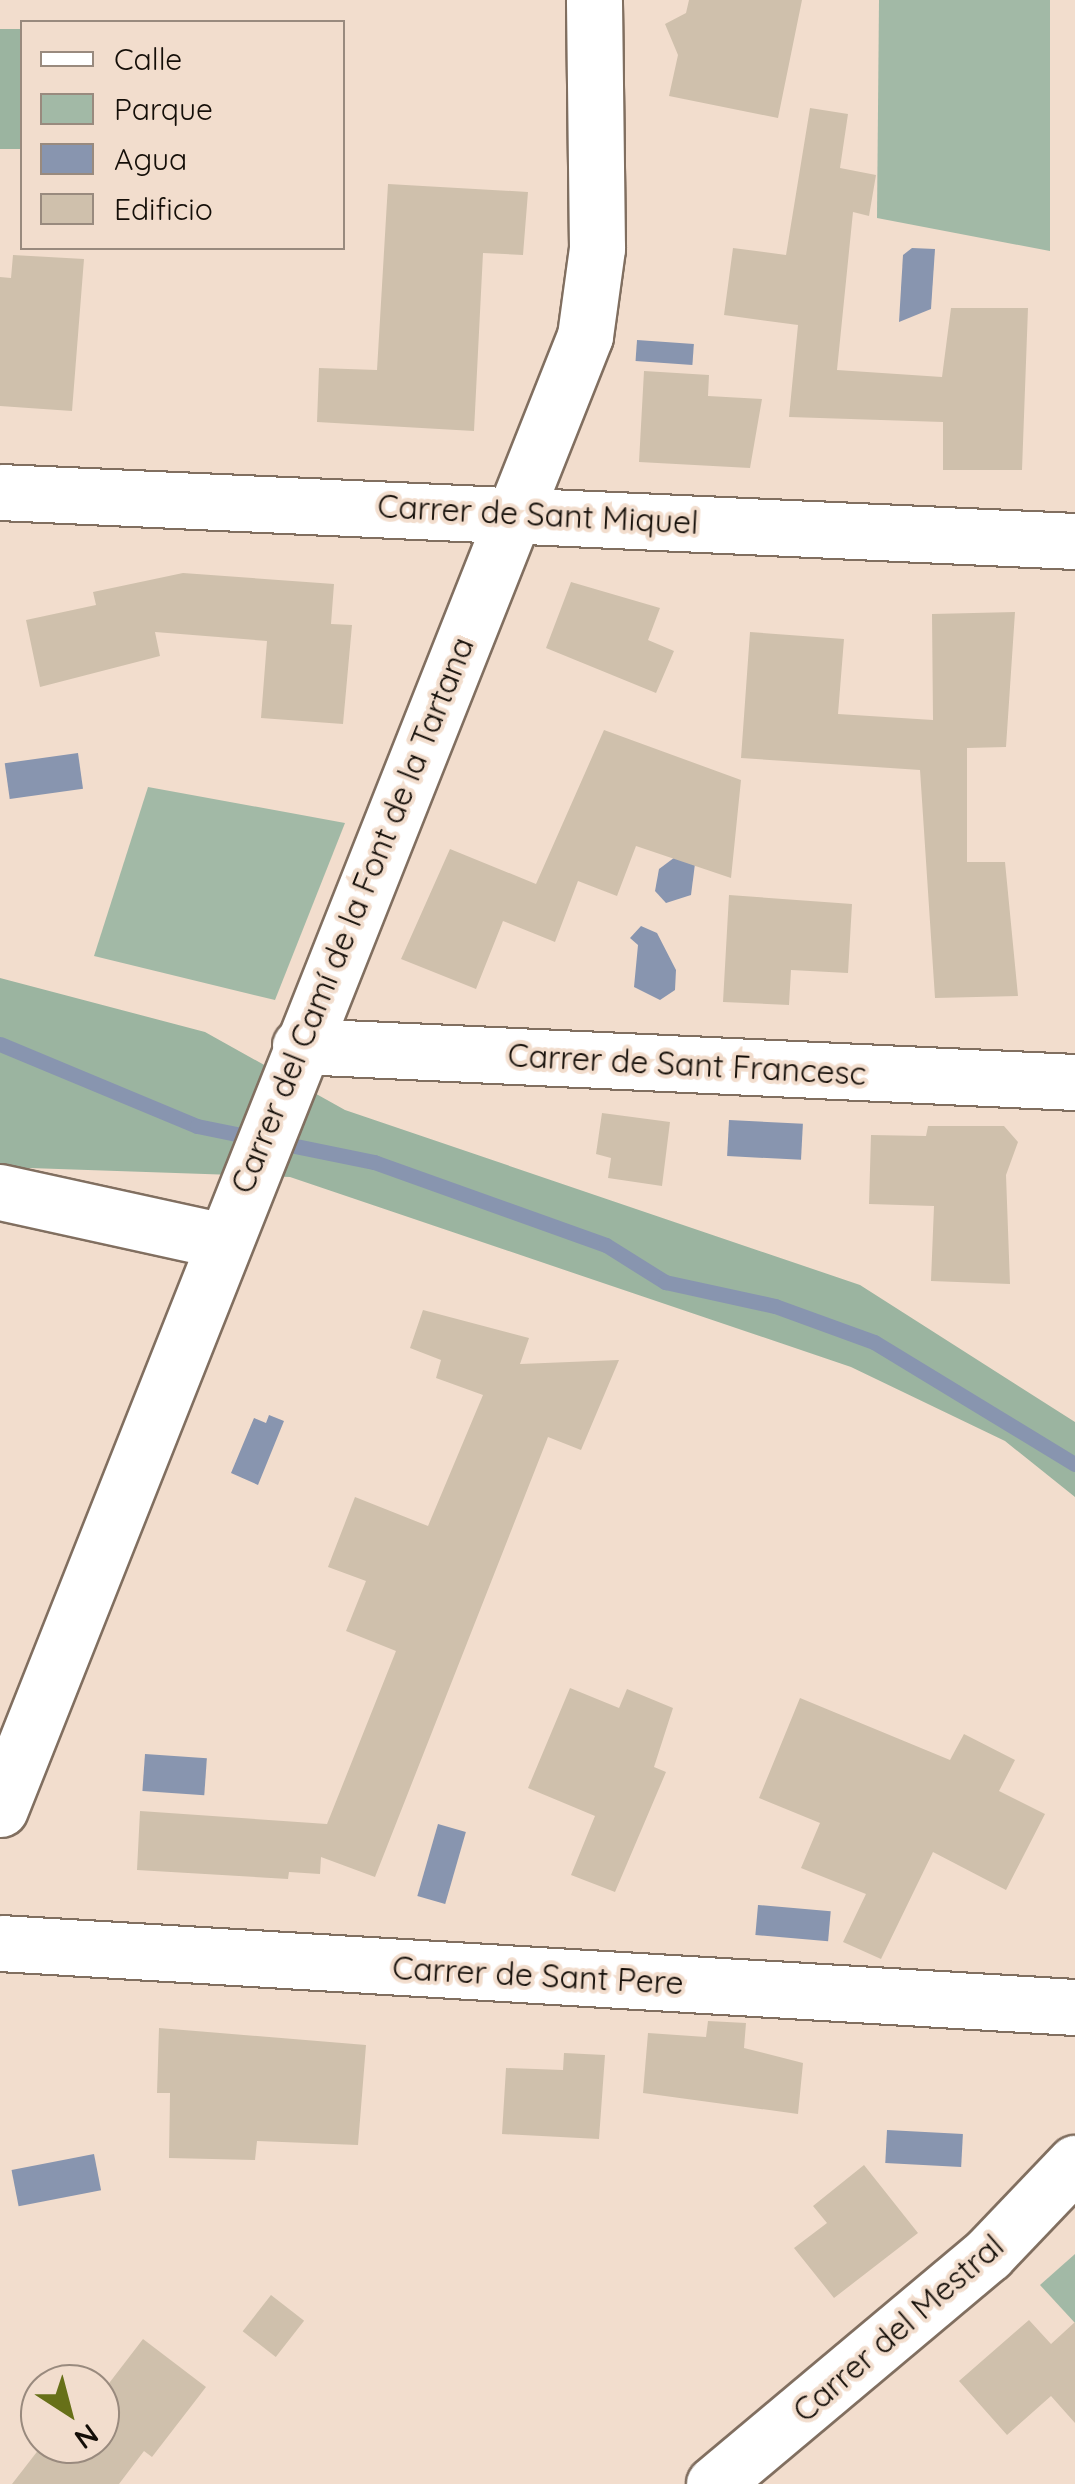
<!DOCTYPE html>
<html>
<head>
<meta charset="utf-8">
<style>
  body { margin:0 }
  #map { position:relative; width:1075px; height:2484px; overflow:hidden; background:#f2ddcd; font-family:Quicksand,sans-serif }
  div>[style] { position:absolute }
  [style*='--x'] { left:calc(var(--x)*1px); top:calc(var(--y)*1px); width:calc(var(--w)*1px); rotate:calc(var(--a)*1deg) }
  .green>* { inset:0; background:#a2b9a6 }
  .forest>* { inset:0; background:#9bb4a0; transform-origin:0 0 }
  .water>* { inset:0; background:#8895af; transform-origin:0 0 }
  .stream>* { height:15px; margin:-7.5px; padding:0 7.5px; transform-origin:7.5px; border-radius:7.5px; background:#8895af }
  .building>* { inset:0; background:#cfc0ac; transform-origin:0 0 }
  .roads { filter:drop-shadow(2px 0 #816f60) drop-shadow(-2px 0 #816f60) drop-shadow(0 2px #816f60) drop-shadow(0 -2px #816f60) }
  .street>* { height:55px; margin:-27.5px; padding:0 27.5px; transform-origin:27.5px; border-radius:27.5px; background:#fff }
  span { translate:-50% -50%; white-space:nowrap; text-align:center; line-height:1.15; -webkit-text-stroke:8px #f2ddcd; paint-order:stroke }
  .street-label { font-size:32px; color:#140e08 }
  .legend { position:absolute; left:20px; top:20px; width:325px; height:230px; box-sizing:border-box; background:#f2ddcd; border:2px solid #998a7e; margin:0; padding:12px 18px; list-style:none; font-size:30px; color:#140e08 }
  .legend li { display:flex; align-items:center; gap:20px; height:50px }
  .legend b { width:50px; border:2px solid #998a7e }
  .north { position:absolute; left:20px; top:2364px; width:100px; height:100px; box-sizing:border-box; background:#f2ddcd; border:2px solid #998a7e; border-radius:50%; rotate:144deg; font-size:28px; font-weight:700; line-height:40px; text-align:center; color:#140e08 }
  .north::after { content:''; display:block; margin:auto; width:35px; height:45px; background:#677018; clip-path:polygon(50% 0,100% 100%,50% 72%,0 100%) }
</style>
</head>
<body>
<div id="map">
  <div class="green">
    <i style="clip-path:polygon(879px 0,1050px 0,1050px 251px,877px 218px)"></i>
    <i style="clip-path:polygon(148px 787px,345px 823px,275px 1000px,94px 956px)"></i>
    <i style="clip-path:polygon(1075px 2254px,1075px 2323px,1040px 2285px)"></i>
  </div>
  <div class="forest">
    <i style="left:22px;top:29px;width:120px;height:22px;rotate:90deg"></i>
    <i style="clip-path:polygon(0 978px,205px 1032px,345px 1110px,860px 1285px,1075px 1422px,1075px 1497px,1005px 1441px,851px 1367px,290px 1177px,0 1167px)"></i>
  </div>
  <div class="water">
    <i style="clip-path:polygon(912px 248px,935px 249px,931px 309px,899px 322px,903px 255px)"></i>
    <i style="left:637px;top:340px;width:57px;height:21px;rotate:4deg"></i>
    <i style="left:78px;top:753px;width:36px;height:74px;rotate:82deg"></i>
    <i style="clip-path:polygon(698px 840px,691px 895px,666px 903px,655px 891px,659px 869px)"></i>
    <i style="clip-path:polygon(641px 926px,657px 933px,676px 970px,675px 990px,660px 1000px,634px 987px,638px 945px,630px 938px)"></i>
    <i style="left:729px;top:1120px;width:74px;height:36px;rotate:3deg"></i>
    <i style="clip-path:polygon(269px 1415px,284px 1421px,258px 1485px,231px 1473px,254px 1418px,266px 1423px)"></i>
    <i style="left:145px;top:1754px;width:62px;height:37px;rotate:4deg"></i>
    <i style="left:438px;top:1824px;width:29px;height:75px;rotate:16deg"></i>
    <i style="left:758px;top:1905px;width:73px;height:30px;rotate:5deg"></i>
    <i style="left:887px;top:2130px;width:76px;height:33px;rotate:3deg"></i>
    <i style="left:94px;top:2154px;width:37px;height:84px;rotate:79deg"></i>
  </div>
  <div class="stream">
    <i style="--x:0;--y:1044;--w:213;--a:22.6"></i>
    <i style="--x:197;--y:1126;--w:181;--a:11.5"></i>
    <i style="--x:374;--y:1162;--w:246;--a:19.7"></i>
    <i style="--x:606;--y:1245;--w:70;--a:32.1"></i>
    <i style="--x:665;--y:1282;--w:113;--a:12.3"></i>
    <i style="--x:775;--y:1306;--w:105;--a:20"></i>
    <i style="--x:874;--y:1342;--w:235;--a:31.3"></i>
  </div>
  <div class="building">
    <i style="clip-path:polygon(689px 0,802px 0,778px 118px,669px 96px,678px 55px,665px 24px,686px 13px)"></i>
    <i style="clip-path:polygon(810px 108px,848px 114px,840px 168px,876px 175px,869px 216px,853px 212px,837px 370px,942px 377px,951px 308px,1028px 308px,1022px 470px,943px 470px,943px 422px,789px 417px,798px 325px,724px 315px,733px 248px,786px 255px)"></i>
    <i style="clip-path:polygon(388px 184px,528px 192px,523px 255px,483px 253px,474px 431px,317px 422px,319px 368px,377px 370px)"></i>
    <i style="clip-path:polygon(13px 255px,84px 259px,72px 411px,0 406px,0 277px,11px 278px)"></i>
    <i style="clip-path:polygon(644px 371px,709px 375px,708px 396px,762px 399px,750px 468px,639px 462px)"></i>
    <i style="clip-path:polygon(183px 573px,334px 584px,331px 624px,352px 625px,343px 724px,261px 718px,267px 641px,155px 632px,160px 656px,40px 687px,26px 620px,96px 605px,93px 592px)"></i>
    <i style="clip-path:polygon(571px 582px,660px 608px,648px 640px,674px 651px,656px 693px,546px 648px)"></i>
    <i style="clip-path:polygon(1015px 612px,1006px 747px,967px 748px,967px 862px,1005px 862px,1018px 996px,935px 998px,920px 770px,741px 758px,750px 632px,844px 639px,838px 714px,933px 720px,932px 614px)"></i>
    <i style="clip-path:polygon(604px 730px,741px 780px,731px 878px,636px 846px,617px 896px,578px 881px,555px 942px,503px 921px,476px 989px,401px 959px,450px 849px,536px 884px)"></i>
    <i style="clip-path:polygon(729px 895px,852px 904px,848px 973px,791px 970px,789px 1005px,723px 1002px)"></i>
    <i style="clip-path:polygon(602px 1113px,670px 1122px,662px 1186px,608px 1178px,611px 1158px,596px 1154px)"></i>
    <i style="clip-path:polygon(928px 1126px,1004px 1126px,1018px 1142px,1006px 1175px,1010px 1284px,931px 1281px,934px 1206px,869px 1204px,871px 1135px,926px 1136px)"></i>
    <i style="clip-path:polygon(423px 1310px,529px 1338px,520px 1364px,619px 1360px,581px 1450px,548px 1437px,375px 1877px,321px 1857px,320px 1874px,289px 1872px,288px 1879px,137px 1870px,140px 1811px,327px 1824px,396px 1651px,346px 1631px,366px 1581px,328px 1567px,355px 1497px,428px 1526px,483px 1395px,436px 1378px,441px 1360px,410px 1348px)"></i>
    <i style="clip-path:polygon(570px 1688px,619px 1708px,627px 1689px,673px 1708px,654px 1767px,666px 1772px,615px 1892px,571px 1875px,595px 1816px,528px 1788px)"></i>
    <i style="clip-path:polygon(800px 1698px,950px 1760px,964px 1734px,1015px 1760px,999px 1791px,1045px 1814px,1006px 1890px,933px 1852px,881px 1959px,843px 1942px,866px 1894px,801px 1868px,820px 1823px,759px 1798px)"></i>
    <i style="clip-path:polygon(708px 2021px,746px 2023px,744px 2048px,803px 2063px,798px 2114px,643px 2093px,648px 2033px,706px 2037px)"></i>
    <i style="clip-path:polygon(159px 2028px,366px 2045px,358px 2145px,257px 2141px,255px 2160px,169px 2158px,170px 2093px,157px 2093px)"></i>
    <i style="clip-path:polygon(564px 2053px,605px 2055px,599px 2139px,502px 2134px,506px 2068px,563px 2070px)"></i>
    <i style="clip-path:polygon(864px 2165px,918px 2233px,834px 2298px,794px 2248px,827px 2223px,813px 2206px)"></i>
    <i style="left:271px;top:2295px;width:42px;height:46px;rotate:38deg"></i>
    <i style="clip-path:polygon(1029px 2320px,1051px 2344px,1075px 2322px,1075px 2423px,1051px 2396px,1007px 2435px,959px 2381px)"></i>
    <i style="clip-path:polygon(143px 2339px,206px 2387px,152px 2457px,144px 2451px,119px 2484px,12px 2484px,43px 2444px,100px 2444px,100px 2395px)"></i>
  </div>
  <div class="roads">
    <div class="street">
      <i style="--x:0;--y:492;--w:1076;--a:2.61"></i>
      <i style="--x:300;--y:1046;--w:776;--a:2.66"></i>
      <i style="--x:0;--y:1192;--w:228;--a:12.4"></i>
      <i style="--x:0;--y:1809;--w:1585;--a:-68.34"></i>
      <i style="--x:585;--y:336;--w:89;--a:-82.2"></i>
      <i style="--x:597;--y:248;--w:248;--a:-90.7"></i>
      <i style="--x:0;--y:1943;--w:1077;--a:3.41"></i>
      <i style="--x:714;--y:2484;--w:358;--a:-40"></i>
      <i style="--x:988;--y:2254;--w:126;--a:-46.3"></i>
    </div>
  </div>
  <div class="street-label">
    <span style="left:538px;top:514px;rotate:3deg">Carrer de Sant Miquel</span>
    <span style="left:352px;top:915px;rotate:-68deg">Carrer del Camí de la Font de la Tartana</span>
    <span style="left:687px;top:1064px;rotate:3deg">Carrer de Sant Francesc</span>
    <span style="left:538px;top:1975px;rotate:3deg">Carrer de Sant Pere</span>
    <span style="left:898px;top:2328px;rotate:-41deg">Carrer del Mestral</span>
  </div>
  <ul class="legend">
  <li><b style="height:12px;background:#fff"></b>Calle</li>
  <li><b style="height:28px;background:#a2b9a6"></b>Parque</li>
  <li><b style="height:28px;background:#8895af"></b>Agua</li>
  <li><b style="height:28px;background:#cfc0ac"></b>Edificio</li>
  </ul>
  <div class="north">N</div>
</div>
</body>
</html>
